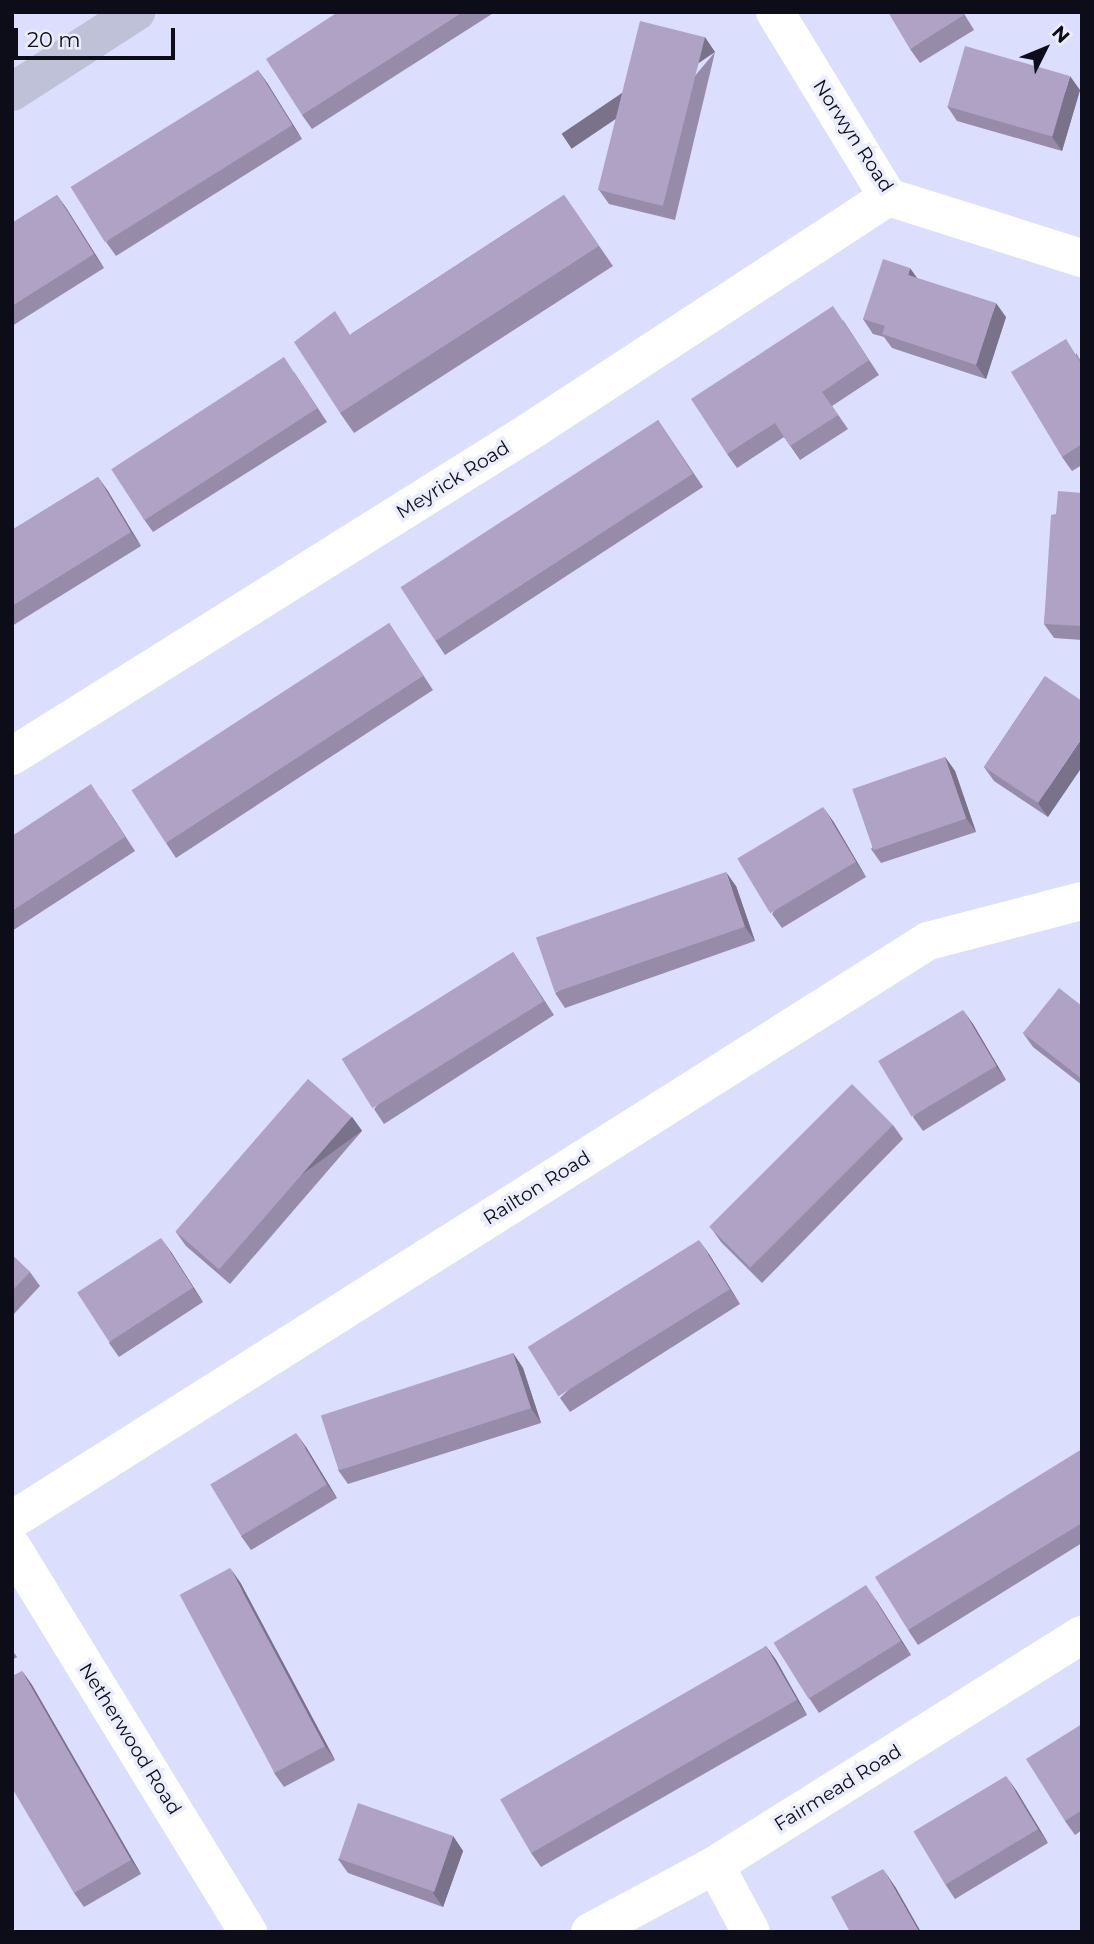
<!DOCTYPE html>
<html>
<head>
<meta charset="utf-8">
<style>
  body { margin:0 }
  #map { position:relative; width:1094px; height:1944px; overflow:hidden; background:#dcdefd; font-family:Montserrat,sans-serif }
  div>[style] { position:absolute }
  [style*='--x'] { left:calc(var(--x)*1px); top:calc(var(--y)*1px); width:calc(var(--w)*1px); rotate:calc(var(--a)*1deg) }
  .minor>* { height:38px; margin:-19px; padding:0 19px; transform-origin:19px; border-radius:19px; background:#fff }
  .major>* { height:38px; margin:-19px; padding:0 19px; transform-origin:19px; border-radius:19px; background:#bfc1d8 }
  .wall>* { inset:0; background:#968ba9 }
  .shaded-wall>* { inset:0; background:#7a718a; transform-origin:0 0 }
  .building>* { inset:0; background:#afa2c5; transform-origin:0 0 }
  span { translate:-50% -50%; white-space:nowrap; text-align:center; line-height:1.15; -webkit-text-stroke:7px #ebedfc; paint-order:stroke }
  .street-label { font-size:19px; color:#0d0d1a }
  .frame { position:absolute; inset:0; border:14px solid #0d0d1a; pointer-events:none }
  .north { position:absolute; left:1010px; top:14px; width:70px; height:70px; -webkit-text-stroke:5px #ebedfc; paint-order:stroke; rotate:47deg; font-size:19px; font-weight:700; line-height:28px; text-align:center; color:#0d0d1a }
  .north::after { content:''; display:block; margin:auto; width:24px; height:32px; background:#0d0d1a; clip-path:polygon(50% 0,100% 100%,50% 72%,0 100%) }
  .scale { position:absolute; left:14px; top:28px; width:161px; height:32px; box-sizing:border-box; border:4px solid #0d0d1a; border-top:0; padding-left:9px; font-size:21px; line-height:24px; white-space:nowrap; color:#0d0d1a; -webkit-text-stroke:5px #ebedfc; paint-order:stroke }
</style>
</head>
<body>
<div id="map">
  <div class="minor">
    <i style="--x:775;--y:12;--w:217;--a:58.6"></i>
    <i style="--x:888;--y:197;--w:203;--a:17.5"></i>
    <i style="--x:12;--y:756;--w:610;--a:-32.08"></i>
    <i style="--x:529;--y:432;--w:429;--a:-33.2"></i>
    <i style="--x:12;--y:1520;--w:1084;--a:-32.3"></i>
    <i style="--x:928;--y:941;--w:159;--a:-14.6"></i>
    <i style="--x:12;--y:1547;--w:452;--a:58.5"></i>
    <i style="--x:715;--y:1865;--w:76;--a:61.8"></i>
    <i style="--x:590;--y:1932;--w:142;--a:-28.2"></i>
    <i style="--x:715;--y:1865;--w:433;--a:-32.1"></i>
  </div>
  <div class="major">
    <i style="--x:12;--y:92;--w:148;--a:-32.8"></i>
  </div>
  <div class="wall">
    <i style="clip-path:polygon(338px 12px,495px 12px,312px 129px,302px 115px)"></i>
    <i style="clip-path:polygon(963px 12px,974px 30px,920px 63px,910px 49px)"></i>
    <i style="clip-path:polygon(715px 52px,675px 220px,609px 204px,599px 190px)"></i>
    <i style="clip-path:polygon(258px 70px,302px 139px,116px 256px,106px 242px)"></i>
    <i style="clip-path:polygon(1080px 90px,1062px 151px,957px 121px,947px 106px)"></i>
    <i style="clip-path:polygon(57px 195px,104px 268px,12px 326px,12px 223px)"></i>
    <i style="clip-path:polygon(564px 195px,613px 266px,354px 433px,340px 413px,351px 334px)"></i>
    <i style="clip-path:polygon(917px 278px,1006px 317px,986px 379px,892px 348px,884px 337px,873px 334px,863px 319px)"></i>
    <i style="clip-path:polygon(843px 320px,879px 375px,832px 406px,848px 429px,800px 460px,784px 437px,737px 468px,727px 454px)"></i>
    <i style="clip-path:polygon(1076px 353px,1082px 363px,1082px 465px,1072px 471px,1062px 457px)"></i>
    <i style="clip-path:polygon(294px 372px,327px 422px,153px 532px,143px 518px)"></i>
    <i style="clip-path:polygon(658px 420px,703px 487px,445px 655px,435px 640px)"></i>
    <i style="clip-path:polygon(98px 477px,141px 546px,12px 626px,12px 530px)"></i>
    <i style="clip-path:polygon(1082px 493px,1082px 640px,1054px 638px,1044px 624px,1056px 514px)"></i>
    <i style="clip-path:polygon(389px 623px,433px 690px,176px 858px,166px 843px)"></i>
    <i style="clip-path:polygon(1045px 676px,1048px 817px,994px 781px,984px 767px)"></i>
    <i style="clip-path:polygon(945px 757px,955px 771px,976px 832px,881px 863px,871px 849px)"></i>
    <i style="clip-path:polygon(101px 799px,135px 851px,12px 931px,12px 836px)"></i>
    <i style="clip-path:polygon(833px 821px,866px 877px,782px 928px,772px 914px)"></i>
    <i style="clip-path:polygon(736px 886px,755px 941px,565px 1008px,555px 993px)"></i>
    <i style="clip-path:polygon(513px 952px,554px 1015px,384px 1124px,374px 1109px)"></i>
    <i style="clip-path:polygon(1082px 1006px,1082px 1085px,1033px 1047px,1023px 1033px)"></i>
    <i style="clip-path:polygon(973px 1024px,1006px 1080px,923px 1131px,913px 1117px)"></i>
    <i style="clip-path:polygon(352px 1117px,362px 1131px,230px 1284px,186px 1246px,176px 1232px)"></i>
    <i style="clip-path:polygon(893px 1125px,903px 1139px,762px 1283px,721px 1242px,711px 1228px)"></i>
    <i style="clip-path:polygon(171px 1252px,203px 1302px,119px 1357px,109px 1343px)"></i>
    <i style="clip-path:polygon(709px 1254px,740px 1304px,570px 1412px,560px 1398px)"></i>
    <i style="clip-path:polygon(12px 1255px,30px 1272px,40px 1286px,12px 1316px)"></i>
    <i style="clip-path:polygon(513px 1353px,523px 1368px,541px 1423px,348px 1484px,338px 1470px)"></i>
    <i style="clip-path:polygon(306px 1447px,337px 1498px,251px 1550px,241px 1536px)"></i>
    <i style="clip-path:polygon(1082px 1449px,1082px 1543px,918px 1645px,908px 1630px)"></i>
    <i style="clip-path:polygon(240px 1582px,335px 1760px,284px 1787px,274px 1773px)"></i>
    <i style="clip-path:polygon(876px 1600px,911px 1655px,819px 1713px,809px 1698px)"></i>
    <i style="clip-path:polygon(766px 1646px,776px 1660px,807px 1715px,541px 1867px,531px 1853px)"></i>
    <i style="clip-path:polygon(12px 1650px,17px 1657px,12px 1660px)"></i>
    <i style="clip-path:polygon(22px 1671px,32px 1685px,141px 1874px,84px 1907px,74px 1893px)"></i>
    <i style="clip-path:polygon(1082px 1724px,1082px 1830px,1075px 1835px,1065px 1821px)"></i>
    <i style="clip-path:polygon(1016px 1790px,1048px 1843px,955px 1899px,945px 1884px)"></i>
    <i style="clip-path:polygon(453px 1836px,463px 1851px,443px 1907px,348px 1873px,338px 1859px)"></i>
  </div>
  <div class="shaded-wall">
    <i style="left:705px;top:37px;width:18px;height:173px;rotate:56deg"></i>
    <i style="clip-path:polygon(258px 70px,268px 84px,302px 139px,292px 125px)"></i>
    <i style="clip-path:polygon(1070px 76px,1080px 90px,1062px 151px,1052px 137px)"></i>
    <i style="clip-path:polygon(57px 195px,67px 209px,104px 268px,94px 254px)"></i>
    <i style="clip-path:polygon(910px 268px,920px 282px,908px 275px)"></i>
    <i style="clip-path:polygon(996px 303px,1006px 317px,986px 379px,976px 365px)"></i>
    <i style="clip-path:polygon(98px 477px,108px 491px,141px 546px,131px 532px)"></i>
    <i style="clip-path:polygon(1082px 738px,1082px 767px,1048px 817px,1038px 803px)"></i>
    <i style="clip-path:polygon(945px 757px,955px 771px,976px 832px,966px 818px)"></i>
    <i style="clip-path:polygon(823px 807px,833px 821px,866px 877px,856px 862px)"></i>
    <i style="clip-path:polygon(726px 872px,736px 886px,755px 941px,745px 927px)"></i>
    <i style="clip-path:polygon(963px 1010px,973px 1024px,1006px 1080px,996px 1066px)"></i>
    <i style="left:352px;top:1117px;width:17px;height:202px;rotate:54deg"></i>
    <i style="clip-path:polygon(161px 1238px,171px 1252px,203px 1302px,193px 1288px)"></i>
    <i style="clip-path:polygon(699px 1240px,709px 1254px,740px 1304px,730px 1289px)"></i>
    <i style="clip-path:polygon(513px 1353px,523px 1368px,541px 1423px,531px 1408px)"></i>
    <i style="clip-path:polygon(296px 1433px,306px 1447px,337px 1498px,327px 1484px)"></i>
    <i style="clip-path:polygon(230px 1568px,240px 1582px,335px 1760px,325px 1746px)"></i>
    <i style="clip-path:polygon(866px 1585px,876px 1600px,911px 1655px,901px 1641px)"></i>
    <i style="clip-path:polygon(766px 1646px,776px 1660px,807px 1715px,797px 1700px)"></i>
    <i style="clip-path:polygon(22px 1671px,32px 1685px,141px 1874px,131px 1860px)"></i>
    <i style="clip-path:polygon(1006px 1776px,1016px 1790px,1048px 1843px,1038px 1829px)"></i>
    <i style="clip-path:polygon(453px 1836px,463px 1851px,443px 1907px,433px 1893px)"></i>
    <i style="clip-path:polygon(883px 1869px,896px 1888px,921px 1932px,919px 1932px)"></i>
  </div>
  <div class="building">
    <i style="clip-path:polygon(338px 12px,463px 12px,302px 115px,266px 59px)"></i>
    <i style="clip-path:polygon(888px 12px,962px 12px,964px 15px,910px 49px)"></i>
    <i style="left:640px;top:21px;width:67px;height:174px;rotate:14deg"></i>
    <i style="left:965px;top:46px;width:109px;height:63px;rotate:16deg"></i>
    <i style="left:258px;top:70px;width:65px;height:221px;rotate:58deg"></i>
    <i style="clip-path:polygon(57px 195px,94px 254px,12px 306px,12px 223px)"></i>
    <i style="clip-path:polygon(564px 195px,599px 246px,340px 413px,294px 342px,335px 311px,350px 335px)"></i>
    <i style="clip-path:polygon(883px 259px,910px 268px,908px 275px,996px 303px,976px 365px,882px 334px,885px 326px,863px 319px)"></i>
    <i style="clip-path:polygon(833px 306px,869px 360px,822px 392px,838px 415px,790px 446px,775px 423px,727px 454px,691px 399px)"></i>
    <i style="clip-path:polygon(1066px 339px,1082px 365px,1082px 444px,1062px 457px,1011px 372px)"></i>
    <i style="left:284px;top:357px;width:61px;height:206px;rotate:57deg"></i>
    <i style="left:658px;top:420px;width:64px;height:307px;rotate:57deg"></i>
    <i style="clip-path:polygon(98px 477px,131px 532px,12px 606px,12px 530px)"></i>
    <i style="clip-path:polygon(1058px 491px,1082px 493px,1082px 626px,1044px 624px,1051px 515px,1056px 514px)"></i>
    <i style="left:389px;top:623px;width:63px;height:307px;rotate:57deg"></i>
    <i style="clip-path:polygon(1045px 676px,1082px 701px,1082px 738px,1038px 803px,984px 767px)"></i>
    <i style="left:945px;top:757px;width:65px;height:98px;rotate:71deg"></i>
    <i style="clip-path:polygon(91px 784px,125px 837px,12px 911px,12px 836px)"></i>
    <i style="left:823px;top:807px;width:64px;height:100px;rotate:59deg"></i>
    <i style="left:726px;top:872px;width:58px;height:201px;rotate:71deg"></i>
    <i style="left:513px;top:952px;width:58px;height:202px;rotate:58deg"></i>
    <i style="clip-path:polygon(1059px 988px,1082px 1006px,1082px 1079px,1023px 1033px)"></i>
    <i style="left:963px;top:1010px;width:65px;height:99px;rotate:59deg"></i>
    <i style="left:308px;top:1079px;width:58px;height:202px;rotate:41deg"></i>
    <i style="left:852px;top:1084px;width:58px;height:202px;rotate:45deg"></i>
    <i style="left:161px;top:1238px;width:59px;height:100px;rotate:57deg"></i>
    <i style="left:699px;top:1240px;width:58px;height:202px;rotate:58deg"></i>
    <i style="clip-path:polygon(12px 1255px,30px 1272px,12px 1291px)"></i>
    <i style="left:513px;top:1353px;width:58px;height:202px;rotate:72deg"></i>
    <i style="left:296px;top:1433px;width:60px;height:100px;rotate:59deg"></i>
    <i style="clip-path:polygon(1082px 1449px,1082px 1523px,908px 1630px,875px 1577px)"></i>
    <i style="left:230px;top:1568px;width:202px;height:57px;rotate:62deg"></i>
    <i style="left:866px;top:1585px;width:66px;height:109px;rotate:58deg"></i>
    <i style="left:766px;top:1646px;width:62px;height:307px;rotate:60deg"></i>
    <i style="clip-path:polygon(22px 1671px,131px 1860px,74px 1893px,12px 1788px,12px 1676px)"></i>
    <i style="clip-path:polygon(1082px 1724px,1082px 1810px,1065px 1821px,1026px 1759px)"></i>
    <i style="left:1006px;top:1776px;width:62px;height:108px;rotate:59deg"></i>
    <i style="left:358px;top:1803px;width:101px;height:59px;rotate:19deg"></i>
    <i style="clip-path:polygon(883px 1869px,919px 1932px,850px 1932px,831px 1897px)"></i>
  </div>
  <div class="street-label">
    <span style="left:853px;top:136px;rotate:57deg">Norwyn Road</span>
    <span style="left:453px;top:480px;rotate:-32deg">Meyrick Road</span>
    <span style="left:537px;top:1188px;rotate:-32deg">Railton Road</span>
    <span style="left:130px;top:1739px;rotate:58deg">Netherwood Road</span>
    <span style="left:838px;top:1788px;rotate:-32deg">Fairmead Road</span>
  </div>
  <div class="frame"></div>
  <div class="north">N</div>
  <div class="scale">20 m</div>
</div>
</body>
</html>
